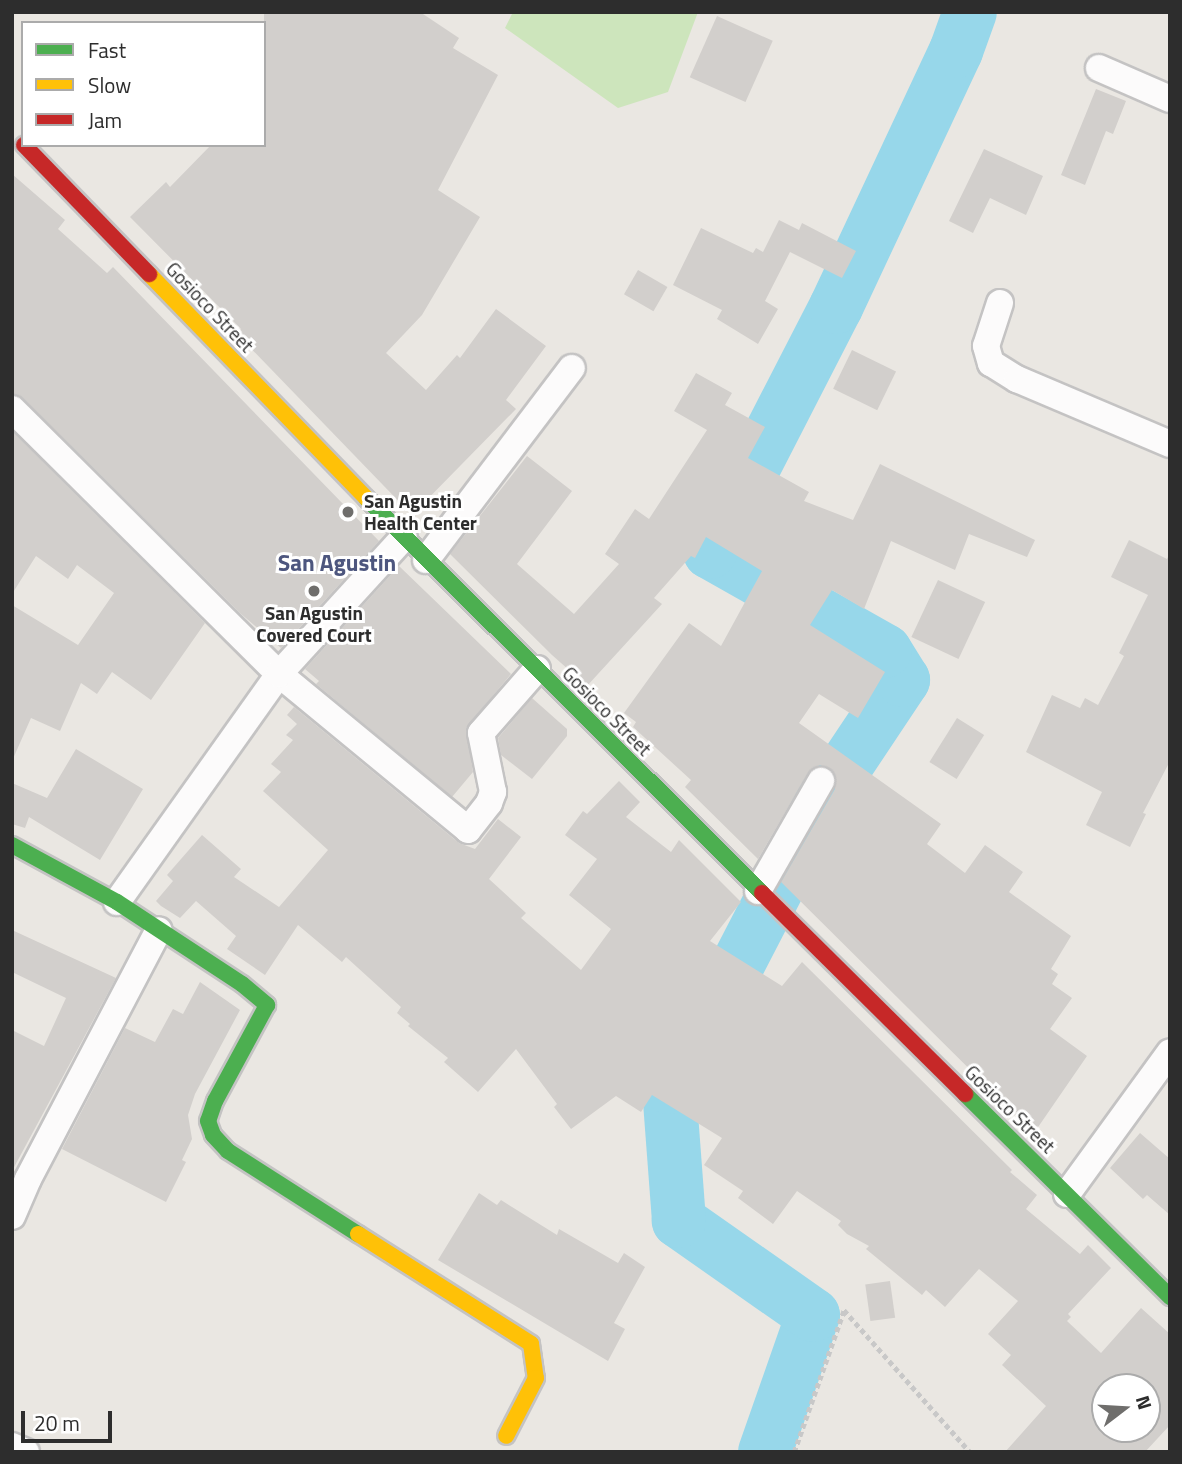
<!DOCTYPE html>
<html>
<head>
<meta charset="utf-8">
<style>
  body { margin:0 }
  #map { position:relative; width:1182px; height:1464px; overflow:hidden; background:#eae7e2; font-family:"Titillium Web",sans-serif }
  div>[style] { position:absolute }
  [style*='--x'] { left:calc(var(--x)*1px); top:calc(var(--y)*1px); width:calc(var(--w)*1px); rotate:calc(var(--a)*1deg) }
  .green>* { inset:0; background:#cde5bc }
  .river>* { height:54px; margin:-27px; padding:0 27px; transform-origin:27px; border-radius:27px; background:#97d7ea }
  .building>* { inset:0; background:#d2cfcc; transform-origin:0 0 }
  .path>* { height:4.5px; margin-top:-2.25px; transform-origin:0; background:repeating-linear-gradient(90deg,#c8c8c8 0 5px,transparent 0 8.5px) }
  .roads { filter:drop-shadow(2px 0 #c4c3c3) drop-shadow(-2px 0 #c4c3c3) drop-shadow(0 2px #c4c3c3) drop-shadow(0 -2px #c4c3c3) }
  .street>* { height:26px; margin:-13px; padding:0 13px; transform-origin:13px; border-radius:13px; background:#fcfbfb }
  .fast>* { height:16px; margin:-8px; padding:0 8px; transform-origin:8px; border-radius:8px; background:#4caf50 }
  .slow>* { height:16px; margin:-8px; padding:0 8px; transform-origin:8px; border-radius:8px; background:#ffc107 }
  .jam>* { height:16px; margin:-8px; padding:0 8px; transform-origin:8px; border-radius:8px; background:#c62828 }
  .dots>* { width:19px; height:19px; translate:-50% -50%; box-sizing:border-box; border:4px solid #fff; border-radius:50% }
  span { translate:-50% -50%; white-space:nowrap; text-align:center; line-height:1.15; -webkit-text-stroke:6px #fff; paint-order:stroke }
  .street-label { font-size:19px; color:#2d2d2d }
  .poi-label { font-size:19px; color:#2d2d2d; font-weight:700 }
  .left { translate:0 -50%; text-align:left }
  .quarter-label { font-size:23px; color:#4d567e; font-weight:700 }
  .frame { position:absolute; inset:0; border:14px solid #2d2d2d; pointer-events:none }
  .legend { position:absolute; left:21px; top:21px; width:245px; height:126px; box-sizing:border-box; background:#fff; border:2px solid #ababab; margin:0; padding:9px 12px; list-style:none; font-size:21px; color:#2d2d2d }
  .legend li { display:flex; align-items:center; gap:14px; height:35px }
  .legend b { width:35px; border:2px solid #ababab }
  .north { position:absolute; left:1091px; top:1373px; width:70px; height:70px; box-sizing:border-box; background:#fff; border:2px solid #ababab; border-radius:50%; rotate:73deg; font-size:19px; font-weight:700; line-height:28px; text-align:center; color:#2d2d2d }
  .north::after { content:''; display:block; margin:auto; width:24px; height:32px; background:#6f6e6c; clip-path:polygon(50% 0,100% 100%,50% 72%,0 100%) }
  .scale { position:absolute; left:21px; top:1411px; width:91px; height:32px; box-sizing:border-box; border:4px solid #2d2d2d; border-top:0; padding-left:9px; font-size:21px; line-height:24px; white-space:nowrap; color:#2d2d2d; -webkit-text-stroke:5px #fff; paint-order:stroke }
</style>
</head>
<body>
<div id="map">
  <div class="green">
    <i style="clip-path:polygon(513px 12px,698px 12px,668px 92px,618px 108px,505px 28px)"></i>
  </div>
  <div class="river">
    <i style="--x:765;--y:1452;--w:145;--a:-70.7"></i>
    <i style="--x:813;--y:1315;--w:164;--a:-145"></i>
    <i style="--x:679;--y:1221;--w:134;--a:-94.3"></i>
    <i style="--x:669;--y:1087;--w:108;--a:-60.1"></i>
    <i style="--x:723;--y:993;--w:214;--a:-62.7"></i>
    <i style="--x:821;--y:803;--w:148;--a:-56.3"></i>
    <i style="--x:903;--y:680;--w:34;--a:-122"></i>
    <i style="--x:885;--y:651;--w:201;--a:-150.5"></i>
    <i style="--x:710;--y:552;--w:276;--a:-62.8"></i>
    <i style="--x:836;--y:307;--w:283;--a:-64.9"></i>
    <i style="--x:956;--y:51;--w:41;--a:-70.3"></i>
  </div>
  <div class="building">
    <i style="clip-path:polygon(264px 12px,420px 12px,459px 38px,453px 48px,498px 75px,438px 190px,480px 217px,422px 315px,386px 353px,426px 390px,457px 355px,460px 358px,496px 309px,546px 346px,506px 400px,516px 409px,412px 515px,237px 334px,241px 329px,130px 217px,166px 182px,170px 187px,211px 145px,264px 145px)"></i>
    <i style="left:717px;top:16px;width:61px;height:67px;rotate:24deg"></i>
    <i style="clip-path:polygon(1096px 89px,1126px 101px,1113px 134px,1106px 131px,1085px 185px,1061px 175px)"></i>
    <i style="clip-path:polygon(984px 149px,1043px 176px,1026px 215px,990px 198px,973px 233px,949px 221px)"></i>
    <i style="clip-path:polygon(12px 174px,65px 220px,58px 229px,107px 273px,113px 267px,379px 541px,281px 648px,240px 613px,23px 398px,12px 394px)"></i>
    <i style="clip-path:polygon(779px 220px,799px 230px,802px 223px,856px 251px,842px 278px,790px 252px,765px 301px,778px 309px,758px 344px,717px 319px,722px 310px,673px 285px,701px 228px,753px 253px,756px 248px,763px 252px)"></i>
    <i style="left:638px;top:270px;width:34px;height:28px;rotate:30deg"></i>
    <i style="left:852px;top:350px;width:49px;height:43px;rotate:26deg"></i>
    <i style="clip-path:polygon(696px 373px,732px 393px,725px 405px,765px 427px,748px 458px,809px 492px,804px 501px,853px 520px,880px 464px,1035px 540px,1027px 557px,969px 534px,955px 570px,891px 541px,864px 609px,832px 590px,810px 625px,885px 672px,858px 718px,819px 694px,799px 723px,941px 824px,927px 844px,965px 873px,985px 845px,1023px 872px,1009px 892px,1071px 936px,1051px 969px,1058px 974px,1052px 984px,1072px 998px,1050px 1029px,1087px 1056px,1034px 1133px,781px 882px,835px 789px,834px 773px,820px 765px,808px 773px,758px 859px,685px 787px,691px 780px,633px 727px,636px 722px,624px 713px,689px 623px,721px 646px,762px 571px,706px 537px,695px 558px,691px 556px,654px 598px,662px 604px,587px 686px,552px 655px,450px 554px,527px 456px,572px 491px,517px 564px,574px 614px,619px 564px,605px 554px,635px 509px,649px 519px,707px 430px,674px 411px)"></i>
    <i style="clip-path:polygon(12px 431px,205px 623px,151px 700px,112px 672px,97px 694px,81px 683px,60px 731px,31px 718px,12px 761px,12px 605px,78px 645px,114px 593px,77px 565px,68px 579px,36px 556px,12px 594px)"></i>
    <i style="clip-path:polygon(1129px 540px,1167px 559px,1170px 553px,1170px 761px,1143px 813px,1146px 814px,1130px 847px,1086px 825px,1102px 792px,1026px 752px,1052px 695px,1080px 708px,1085px 698px,1098px 705px,1124px 656px,1119px 653px,1148px 595px,1111px 577px)"></i>
    <i style="clip-path:polygon(399px 566px,511px 674px,466px 728px,473px 772px,452px 797px,316px 684px,319px 681px,305px 669px)"></i>
    <i style="left:938px;top:580px;width:52px;height:63px;rotate:25deg"></i>
    <i style="clip-path:polygon(532px 698px,567px 729px,567px 736px,532px 779px,501px 755px,498px 738px)"></i>
    <i style="clip-path:polygon(evenodd,294px 707px,459px 843px,475px 849px,498px 819px,521px 837px,489px 879px,526px 913px,521px 918px,581px 970px,611px 929px,569px 895px,597px 859px,565px 835px,583px 811px,587px 814px,619px 781px,640px 802px,626px 817px,671px 852px,679px 840px,741px 902px,710px 941px,782px 986px,802px 962px,1012px 1170px,1010px 1172px,1037px 1195px,1026px 1209px,1080px 1254px,1088px 1245px,1111px 1268px,1068px 1314px,1071px 1317px,1067px 1321px,1101px 1353px,1141px 1308px,1170px 1334px,1170px 1425px,1145px 1452px,1005px 1452px,1046px 1406px,1002px 1365px,1011px 1355px,988px 1334px,1018px 1301px,979px 1269px,945px 1307px,926px 1290px,922px 1295px,866px 1249px,869px 1246px,847px 1234px,838px 1225px,841px 1221px,797px 1191px,773px 1224px,738px 1198px,743px 1191px,704px 1165px,722px 1138px,652px 1095px,641px 1112px,616px 1096px,571px 1129px,554px 1107px,557px 1104px,516px 1049px,478px 1092px,444px 1062px,448px 1058px,408px 1026px,410px 1024px,397px 1013px,401px 1007px,346px 957px,342px 962px,298px 925px,265px 975px,227px 949px,236px 936px,196px 901px,180px 918px,161px 906px,156px 901px,173px 881px,167px 875px,202px 835px,241px 869px,234px 877px,279px 907px,328px 850px,263px 791px,281px 772px,271px 764px,293px 740px,286px 735px,297px 724px,287px 715px,294px 707px,1105px 1387px,1147px 1387px,1147px 1429px,1105px 1429px,1105px 1387px)"></i>
    <i style="left:957px;top:718px;width:32px;height:52px;rotate:32deg"></i>
    <i style="clip-path:polygon(76px 749px,143px 789px,100px 860px,29px 817px,25px 828px,12px 824px,12px 783px,47px 798px)"></i>
    <i style="clip-path:polygon(12px 930px,116px 978px,12px 1171px,12px 1030px,44px 1046px,66px 998px,12px 972px)"></i>
    <i style="clip-path:polygon(200px 982px,240px 1010px,195px 1094px,188px 1115px,192px 1139px,182px 1160px,186px 1162px,166px 1202px,62px 1149px,125px 1028px,155px 1042px,173px 1009px,183px 1014px)"></i>
    <i style="clip-path:polygon(1140px 1133px,1170px 1159px,1170px 1215px,1147px 1195px,1143px 1199px,1110px 1168px)"></i>
    <i style="clip-path:polygon(479px 1193px,497px 1205px,501px 1200px,557px 1235px,559px 1229px,618px 1263px,624px 1253px,645px 1267px,614px 1323px,625px 1329px,608px 1361px,438px 1260px)"></i>
    <i style="left:890px;top:1281px;width:37px;height:25px;rotate:82deg"></i>
  </div>
  <div class="path">
    <i style="--x:794;--y:1452;--w:151;--a:-70.6"></i>
    <i style="--x:844;--y:1310;--w:190;--a:48.4"></i>
  </div>
  <div class="roads">
    <div class="street">
      <i style="--x:1099;--y:68;--w:77;--a:23.6"></i>
      <i style="--x:1000;--y:303;--w:45;--a:108"></i>
      <i style="--x:986;--y:346;--w:18;--a:74"></i>
      <i style="--x:991;--y:363;--w:31;--a:32"></i>
      <i style="--x:1017;--y:379;--w:166;--a:23"></i>
      <i style="--x:12;--y:409;--w:376;--a:44.8"></i>
      <i style="--x:279;--y:674;--w:245;--a:39.5"></i>
      <i style="--x:468;--y:830;--w:34;--a:-52"></i>
      <i style="--x:489;--y:803;--w:12;--a:-70"></i>
      <i style="--x:493;--y:792;--w:60;--a:-101.5"></i>
      <i style="--x:481;--y:733;--w:85;--a:-48.8"></i>
      <i style="--x:426;--y:560;--w:241;--a:-52.8"></i>
      <i style="--x:758;--y:891;--w:127;--a:-60.2"></i>
      <i style="--x:117;--y:902;--w:280;--a:-54.6"></i>
      <i style="--x:279;--y:674;--w:185;--a:-47.6"></i>
      <i style="--x:1067;--y:1194;--w:175;--a:-54"></i>
      <i style="--x:12;--y:1216;--w:40;--a:-66.6"></i>
      <i style="--x:28;--y:1179;--w:281;--a:-62.3"></i>
      <i style="--x:12;--y:1446;--w:15;--a:23"></i>
    </div>
    <div class="fast">
      <i style="--x:367;--y:499;--w:558;--a:44.93"></i>
      <i style="--x:12;--y:845;--w:119;--a:28.5"></i>
      <i style="--x:117;--y:902;--w:149;--a:33.3"></i>
      <i style="--x:242;--y:984;--w:33;--a:40"></i>
      <i style="--x:267;--y:1005;--w:109;--a:118.4"></i>
      <i style="--x:215;--y:1101;--w:21;--a:109"></i>
      <i style="--x:208;--y:1121;--w:15;--a:70"></i>
      <i style="--x:213;--y:1135;--w:22;--a:47"></i>
      <i style="--x:228;--y:1151;--w:154;--a:32.6"></i>
      <i style="--x:965;--y:1094;--w:289;--a:44.7"></i>
    </div>
    <div class="slow">
      <i style="--x:149;--y:274;--w:313;--a:45.9"></i>
      <i style="--x:358;--y:1234;--w:205;--a:32.4"></i>
      <i style="--x:531;--y:1344;--w:34;--a:82"></i>
      <i style="--x:536;--y:1378;--w:65;--a:117.3"></i>
    </div>
    <div class="jam">
      <i style="--x:24;--y:145;--w:180;--a:45.9"></i>
      <i style="--x:762;--y:893;--w:286;--a:44.7"></i>
    </div>
  </div>
  <div class="dots">
    <i style="left:348px;top:512px;background:#6f6e6c"></i>
    <i style="left:314px;top:591px;background:#6f6e6c"></i>
  </div>
  <div class="street-label">
    <span style="left:210px;top:307px;rotate:46deg">Gosioco Street</span>
    <span style="left:607px;top:711px;rotate:45deg">Gosioco Street</span>
    <span style="left:1010px;top:1109px;rotate:44deg">Gosioco Street</span>
  </div>
  <div class="poi-label">
    <span class="left" style="left:364px;top:512px">San Agustin<br>Health Center</span>
    <span style="left:314px;top:624px">San Agustin<br>Covered Court</span>
  </div>
  <div class="quarter-label">
    <span style="left:337px;top:563px">San Agustin</span>
  </div>
  <div class="frame"></div>
  <ul class="legend">
  <li><b style="height:9px;background:#4caf50"></b>Fast</li>
  <li><b style="height:9px;background:#ffc107"></b>Slow</li>
  <li><b style="height:9px;background:#c62828"></b>Jam</li>
  </ul>
  <div class="north">N</div>
  <div class="scale">20 m</div>
</div>
</body>
</html>
